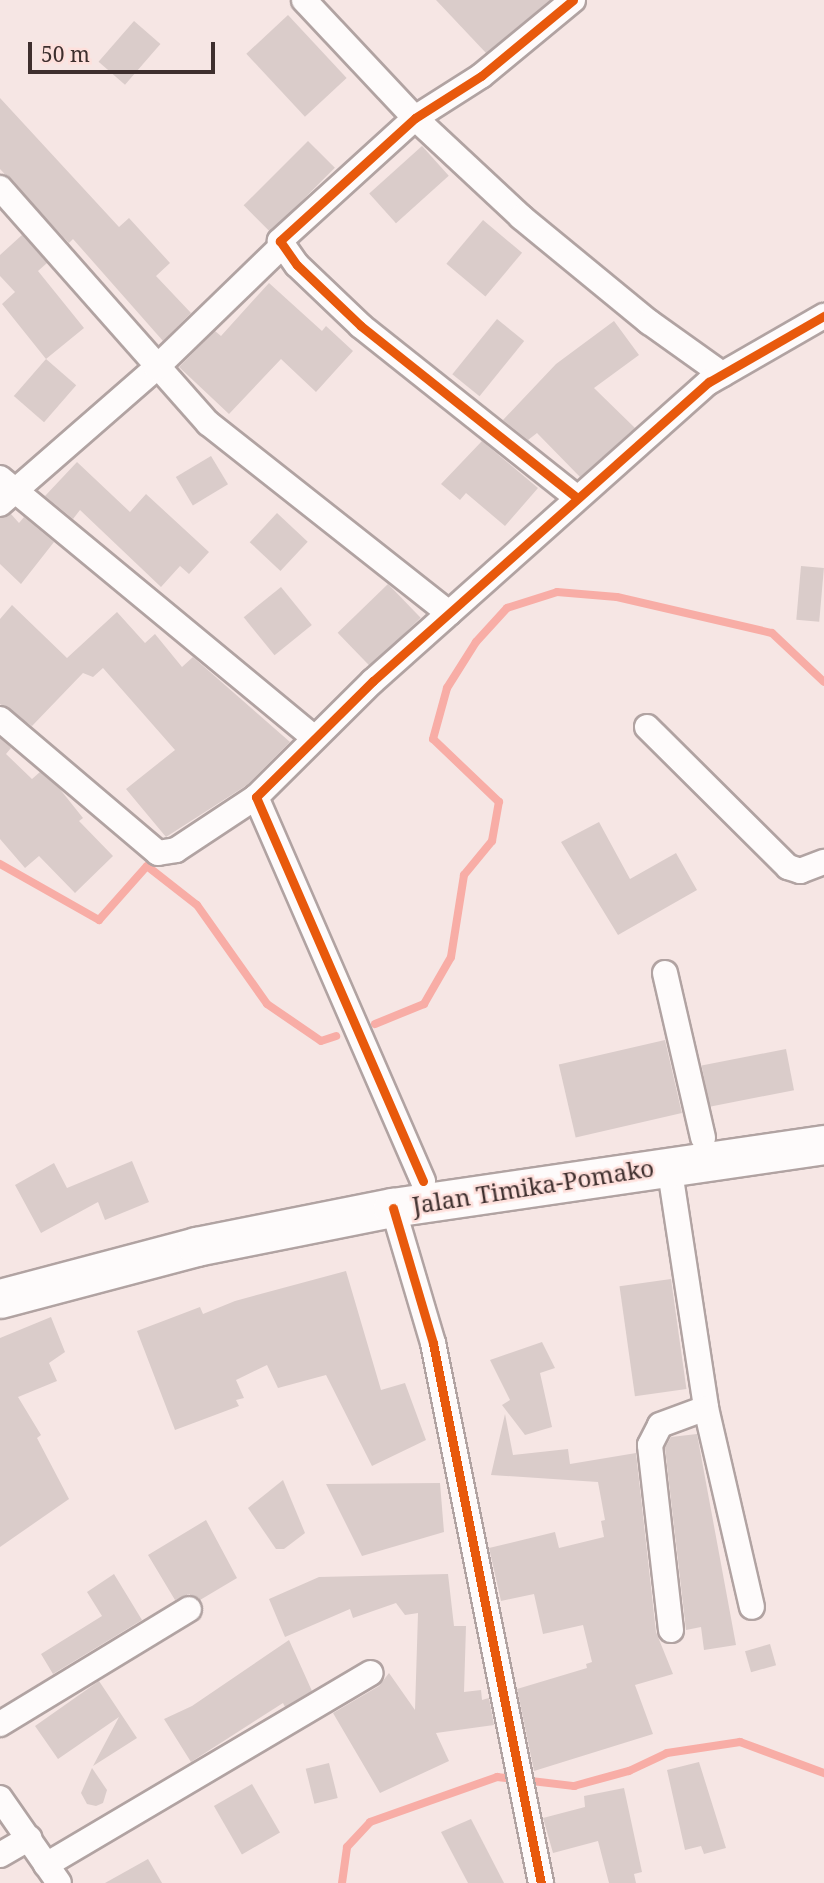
<!DOCTYPE html>
<html>
<head>
<meta charset="utf-8">
<style>
  body { margin:0 }
  #map { position:relative; width:824px; height:1883px; overflow:hidden; background:#f6e6e4; font-family:"Noto Serif",serif }
  div>[style] { position:absolute }
  [style*='--x'] { left:calc(var(--x)*1px); top:calc(var(--y)*1px); width:calc(var(--w)*1px); rotate:calc(var(--a)*1deg) }
  .stream>* { height:8px; margin:-4px; padding:0 4px; transform-origin:4px; border-radius:4px; background:#f8ada6 }
  .building>* { inset:0; background:#daccca; transform-origin:0 0 }
  .roads { filter:drop-shadow(2px 0 #b1a3a2) drop-shadow(-2px 0 #b1a3a2) drop-shadow(0 2px #b1a3a2) drop-shadow(0 -2px #b1a3a2) }
  .minor>* { height:24px; margin:-12px; padding:0 12px; transform-origin:12px; border-radius:12px; background:#fefbfb }
  .trunk>* { height:38px; margin:-19px; padding:0 19px; transform-origin:19px; border-radius:19px; background:#fefbfb }
  .cycleway>* { height:9px; margin:-4.5px; padding:0 4.5px; transform-origin:4.5px; border-radius:4.5px; background:#e8590c }
  span { translate:-50% -50%; white-space:nowrap; text-align:center; line-height:1.15; -webkit-text-stroke:5px #fee0dc; paint-order:stroke }
  .street-label { font-size:24px; color:#3e2f2e }
  .scale { position:absolute; left:28px; top:42px; width:187px; height:32px; box-sizing:border-box; border:4px solid #3e2f2e; border-top:0; padding-left:9px; font-size:21px; line-height:24px; white-space:nowrap; color:#3e2f2e; -webkit-text-stroke:5px #fee0dc; paint-order:stroke }
</style>
</head>
<body>
<div id="map">
  <div class="stream">
    <i style="--x:0;--y:864;--w:114;--a:29.5"></i>
    <i style="--x:99;--y:920;--w:72;--a:-48.4"></i>
    <i style="--x:147;--y:866;--w:63;--a:38"></i>
    <i style="--x:197;--y:905;--w:121;--a:54.7"></i>
    <i style="--x:267;--y:1004;--w:65;--a:34.4"></i>
    <i style="--x:321;--y:1041;--w:16;--a:-18"></i>
    <i style="--x:375;--y:1024;--w:53;--a:-22.2"></i>
    <i style="--x:424;--y:1004;--w:54;--a:-60.1"></i>
    <i style="--x:451;--y:957;--w:83;--a:-81"></i>
    <i style="--x:464;--y:875;--w:44;--a:-50.5"></i>
    <i style="--x:492;--y:841;--w:40;--a:-80"></i>
    <i style="--x:499;--y:802;--w:91;--a:-136.3"></i>
    <i style="--x:433;--y:739;--w:53;--a:-74.6"></i>
    <i style="--x:447;--y:688;--w:54;--a:-57.8"></i>
    <i style="--x:476;--y:642;--w:46;--a:-47.6"></i>
    <i style="--x:507;--y:608;--w:52;--a:-17.7"></i>
    <i style="--x:557;--y:592;--w:60;--a:4.8"></i>
    <i style="--x:617;--y:597;--w:159;--a:13.1"></i>
    <i style="--x:772;--y:633;--w:71;--a:43.3"></i>
    <i style="--x:342;--y:1883;--w:36;--a:-82"></i>
    <i style="--x:347;--y:1847;--w:34;--a:-47"></i>
    <i style="--x:370;--y:1822;--w:135;--a:-19.5"></i>
    <i style="--x:497;--y:1777;--w:78;--a:6.7"></i>
    <i style="--x:574;--y:1786;--w:57;--a:-15.3"></i>
    <i style="--x:629;--y:1771;--w:42;--a:-25.3"></i>
    <i style="--x:667;--y:1753;--w:74;--a:-8.6"></i>
    <i style="--x:740;--y:1742;--w:90;--a:20.3"></i>
  </div>
  <div class="building">
    <i style="clip-path:polygon(436px 0,550px 0,486px 53px)"></i>
    <i style="left:288px;top:15px;width:86px;height:57px;rotate:47deg"></i>
    <i style="left:134px;top:21px;width:35px;height:54px;rotate:41deg"></i>
    <i style="clip-path:polygon(0 98px,119px 227px,129px 218px,170px 263px,156px 276px,191px 313px,163px 341px,73px 239px,69px 243px,0 169px)"></i>
    <i style="left:308px;top:141px;width:38px;height:91px;rotate:45deg"></i>
    <i style="left:422px;top:146px;width:40px;height:71px;rotate:48deg"></i>
    <i style="left:483px;top:220px;width:51px;height:57px;rotate:40deg"></i>
    <i style="clip-path:polygon(22px 235px,47px 263px,38px 271px,84px 328px,46px 359px,2px 304px,15px 292px,0 276px,0 255px)"></i>
    <i style="clip-path:polygon(269px 283px,322px 331px,326px 326px,353px 351px,316px 392px,281px 359px,229px 414px,179px 367px,215px 331px,221px 336px)"></i>
    <i style="left:497px;top:319px;width:35px;height:71px;rotate:39deg"></i>
    <i style="clip-path:polygon(614px 321px,639px 355px,594px 388px,635px 428px,580px 477px,537px 433px,528px 440px,503px 420px,556px 364px)"></i>
    <i style="left:46px;top:359px;width:40px;height:49px;rotate:41deg"></i>
    <i style="clip-path:polygon(482px 441px,538px 488px,505px 526px,466px 493px,460px 500px,441px 484px)"></i>
    <i style="left:211px;top:456px;width:33px;height:41px;rotate:59deg"></i>
    <i style="clip-path:polygon(77px 462px,130px 512px,146px 494px,209px 552px,189px 574px,180px 566px,161px 587px,80px 510px,73px 519px,45px 496px)"></i>
    <i style="left:277px;top:513px;width:42px;height:40px;rotate:43deg"></i>
    <i style="clip-path:polygon(11px 514px,19px 523px,24px 517px,54px 542px,21px 584px,0 564px,0 518px)"></i>
    <i style="left:801px;top:566px;width:23px;height:54px;rotate:5deg"></i>
    <i style="left:388px;top:584px;width:47px;height:70px;rotate:46deg"></i>
    <i style="left:281px;top:587px;width:49px;height:48px;rotate:51deg"></i>
    <i style="clip-path:polygon(12px 605px,67px 658px,117px 612px,145px 643px,155px 634px,182px 667px,193px 657px,290px 742px,247px 785px,166px 837px,126px 789px,175px 750px,103px 668px,93px 677px,83px 673px,32px 726px,0 704px,0 619px)"></i>
    <i style="clip-path:polygon(0 738px,11px 748px,6px 754px,32px 779px,40px 772px,59px 788px,83px 818px,79px 821px,113px 856px,75px 893px,39px 856px,25px 868px,0 839px)"></i>
    <i style="clip-path:polygon(599px 822px,630px 879px,676px 853px,697px 890px,618px 935px,561px 842px)"></i>
    <i style="left:665px;top:1040px;width:75px;height:109px;rotate:77deg"></i>
    <i style="left:786px;top:1049px;width:42px;height:86px;rotate:79deg"></i>
    <i style="clip-path:polygon(132px 1161px,149px 1202px,105px 1220px,98px 1202px,41px 1233px,15px 1185px,54px 1163px,67px 1188px)"></i>
    <i style="clip-path:polygon(346px 1271px,381px 1390px,405px 1383px,426px 1440px,372px 1466px,326px 1375px,278px 1388px,267px 1365px,236px 1380px,244px 1398px,236px 1400px,239px 1406px,175px 1430px,137px 1331px,200px 1307px,203px 1314px,235px 1301px)"></i>
    <i style="left:671px;top:1279px;width:111px;height:52px;rotate:82deg"></i>
    <i style="clip-path:polygon(51px 1317px,65px 1352px,49px 1363px,57px 1381px,18px 1397px,41px 1435px,37px 1438px,69px 1499px,0 1547px,0 1338px)"></i>
    <i style="clip-path:polygon(542px 1342px,555px 1368px,540px 1373px,552px 1427px,525px 1435px,502px 1405px,510px 1400px,490px 1360px)"></i>
    <i style="clip-path:polygon(505px 1414px,513px 1455px,568px 1449px,570px 1464px,636px 1453px,656px 1632px,673px 1674px,635px 1685px,653px 1734px,534px 1771px,517px 1689px,587px 1668px,586px 1664px,592px 1662px,583px 1625px,543px 1634px,534px 1594px,501px 1601px,489px 1548px,555px 1532px,559px 1548px,604px 1537px,601px 1521px,605px 1520px,598px 1482px,491px 1475px)"></i>
    <i style="clip-path:polygon(697px 1434px,736px 1645px,704px 1650px,701px 1627px,686px 1630px,665px 1448px,671px 1437px)"></i>
    <i style="clip-path:polygon(283px 1480px,305px 1533px,284px 1549px,276px 1549px,248px 1508px)"></i>
    <i style="clip-path:polygon(440px 1483px,444px 1532px,362px 1556px,326px 1484px)"></i>
    <i style="clip-path:polygon(206px 1520px,237px 1578px,200px 1600px,189px 1594px,175px 1600px,148px 1555px)"></i>
    <i style="clip-path:polygon(114px 1574px,142px 1620px,53px 1674px,41px 1654px,102px 1616px,87px 1592px)"></i>
    <i style="clip-path:polygon(448px 1574px,454px 1626px,466px 1626px,464px 1692px,481px 1690px,482px 1700px,489px 1698px,494px 1725px,436px 1733px,449px 1761px,380px 1793px,333px 1713px,379px 1686px,389px 1673px,415px 1710px,418px 1613px,405px 1615px,396px 1603px,353px 1618px,350px 1609px,285px 1637px,269px 1599px,319px 1577px)"></i>
    <i style="clip-path:polygon(289px 1640px,312px 1691px,285px 1707px,283px 1703px,191px 1762px,164px 1719px,192px 1706px)"></i>
    <i style="left:770px;top:1644px;width:22px;height:26px;rotate:74deg"></i>
    <i style="clip-path:polygon(99px 1681px,137px 1738px,93px 1766px,119px 1717px,58px 1759px,35px 1726px)"></i>
    <i style="clip-path:polygon(699px 1762px,726px 1848px,704px 1854px,701px 1846px,685px 1850px,667px 1770px)"></i>
    <i style="left:329px;top:1763px;width:36px;height:24px;rotate:76deg"></i>
    <i style="clip-path:polygon(92px 1768px,107px 1790px,103px 1803px,96px 1806px,87px 1804px,81px 1793px)"></i>
    <i style="left:252px;top:1784px;width:56px;height:44px;rotate:60deg"></i>
    <i style="clip-path:polygon(624px 1788px,642px 1872px,634px 1874px,636px 1883px,609px 1883px,598px 1841px,553px 1853px,543px 1818px,585px 1807px,584px 1796px)"></i>
    <i style="clip-path:polygon(471px 1819px,504px 1883px,468px 1883px,441px 1832px)"></i>
    <i style="clip-path:polygon(148px 1859px,162px 1883px,105px 1883px)"></i>
  </div>
  <div class="roads">
    <div class="minor">
      <i style="--x:304;--y:0;--w:162;--a:46.8"></i>
      <i style="--x:415;--y:118;--w:145;--a:43"></i>
      <i style="--x:521;--y:217;--w:166;--a:39.4"></i>
      <i style="--x:649;--y:322;--w:90;--a:35.5"></i>
      <i style="--x:573;--y:0;--w:119;--a:140.4"></i>
      <i style="--x:481;--y:76;--w:78;--a:147.5"></i>
      <i style="--x:415;--y:118;--w:183;--a:137.7"></i>
      <i style="--x:280;--y:241;--w:29;--a:55"></i>
      <i style="--x:297;--y:265;--w:88;--a:43.6"></i>
      <i style="--x:361;--y:326;--w:276;--a:38.5"></i>
      <i style="--x:0;--y:188;--w:314;--a:48.5"></i>
      <i style="--x:208;--y:423;--w:307;--a:38.3"></i>
      <i style="--x:0;--y:478;--w:408;--a:39.6"></i>
      <i style="--x:0;--y:504;--w:207;--a:-41.1"></i>
      <i style="--x:156;--y:368;--w:175;--a:-44.1"></i>
      <i style="--x:0;--y:719;--w:207;--a:40.3"></i>
      <i style="--x:158;--y:853;--w:18;--a:-9"></i>
      <i style="--x:176;--y:850;--w:96;--a:-33.5"></i>
      <i style="--x:647;--y:727;--w:199;--a:44.8"></i>
      <i style="--x:788;--y:867;--w:13;--a:18"></i>
      <i style="--x:800;--y:871;--w:26;--a:-21"></i>
      <i style="--x:665;--y:973;--w:169;--a:77"></i>
      <i style="--x:669;--y:1165;--w:246;--a:81.3"></i>
      <i style="--x:706;--y:1408;--w:204;--a:77"></i>
      <i style="--x:423;--y:1181;--w:419;--a:-113.5"></i>
      <i style="--x:256;--y:797;--w:165;--a:-44.8"></i>
      <i style="--x:373;--y:681;--w:450;--a:-41.7"></i>
      <i style="--x:709;--y:382;--w:133;--a:-29.9"></i>
      <i style="--x:393;--y:1208;--w:141;--a:73.5"></i>
      <i style="--x:433;--y:1343;--w:551;--a:78.69"></i>
      <i style="--x:671;--y:1630;--w:186;--a:-96.5"></i>
      <i style="--x:650;--y:1445;--w:22;--a:-63"></i>
      <i style="--x:660;--y:1425;--w:49;--a:-20.3"></i>
      <i style="--x:0;--y:1724;--w:221;--a:-31.3"></i>
      <i style="--x:0;--y:1798;--w:103;--a:55.2"></i>
      <i style="--x:0;--y:1855;--w:34;--a:-30"></i>
      <i style="--x:46;--y:1865;--w:377;--a:-30.6"></i>
    </div>
    <div class="trunk">
      <i style="--x:0;--y:1299;--w:204;--a:-14.8"></i>
      <i style="--x:197;--y:1247;--w:200;--a:-11.3"></i>
      <i style="--x:393;--y:1208;--w:436;--a:-8.3"></i>
    </div>
  </div>
  <div class="cycleway">
    <i style="--x:573;--y:0;--w:119;--a:140.4"></i>
    <i style="--x:481;--y:76;--w:78;--a:147.5"></i>
    <i style="--x:415;--y:118;--w:183;--a:137.7"></i>
    <i style="--x:280;--y:241;--w:29;--a:55"></i>
    <i style="--x:297;--y:265;--w:88;--a:43.6"></i>
    <i style="--x:361;--y:326;--w:276;--a:38.5"></i>
    <i style="--x:423;--y:1181;--w:419;--a:-113.5"></i>
    <i style="--x:256;--y:797;--w:165;--a:-44.8"></i>
    <i style="--x:373;--y:681;--w:450;--a:-41.7"></i>
    <i style="--x:709;--y:382;--w:133;--a:-29.9"></i>
    <i style="--x:393;--y:1208;--w:141;--a:73.5"></i>
    <i style="--x:433;--y:1343;--w:551;--a:78.69"></i>
  </div>
  <div class="street-label">
    <span style="left:533px;top:1186px;rotate:-9deg">Jalan Timika-Pomako</span>
  </div>
  <div class="scale">50 m</div>
</div>
</body>
</html>
